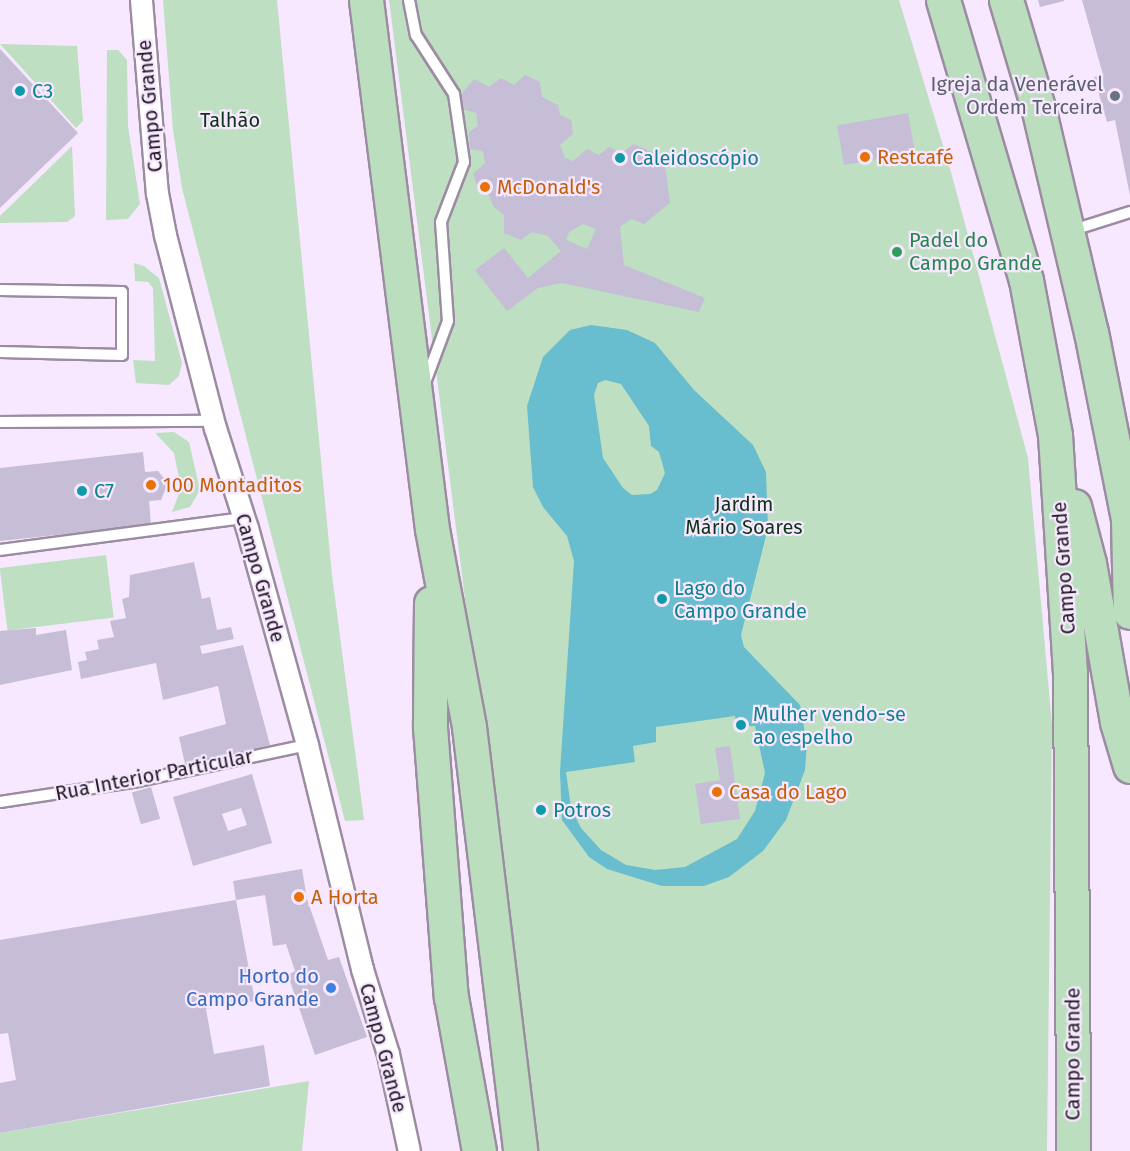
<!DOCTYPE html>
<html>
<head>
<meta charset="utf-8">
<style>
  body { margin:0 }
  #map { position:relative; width:1130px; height:1151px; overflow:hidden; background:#f7e8ff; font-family:"Fira Sans",sans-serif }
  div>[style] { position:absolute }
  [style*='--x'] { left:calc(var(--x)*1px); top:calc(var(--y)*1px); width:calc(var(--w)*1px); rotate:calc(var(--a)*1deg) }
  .green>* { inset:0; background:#bedfc1; transform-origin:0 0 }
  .water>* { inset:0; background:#68bdce }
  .building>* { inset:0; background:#c5bed6; transform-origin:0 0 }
  .roads { filter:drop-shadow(2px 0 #9b8ca2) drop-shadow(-2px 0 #9b8ca2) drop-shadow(0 2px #9b8ca2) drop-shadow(0 -2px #9b8ca2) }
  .lane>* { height:10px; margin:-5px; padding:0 5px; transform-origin:5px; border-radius:5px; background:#fff }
  .street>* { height:21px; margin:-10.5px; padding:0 10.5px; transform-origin:10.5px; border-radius:10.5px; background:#fff }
  .primary>* { height:33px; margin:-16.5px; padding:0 16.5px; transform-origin:16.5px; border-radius:16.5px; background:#bbdfbe }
  .dots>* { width:16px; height:16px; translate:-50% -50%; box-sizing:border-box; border:3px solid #f7e8ff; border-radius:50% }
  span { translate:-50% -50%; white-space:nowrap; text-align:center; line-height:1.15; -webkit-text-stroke:4.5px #f7e8ff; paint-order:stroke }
  .worship-label { font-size:20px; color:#5b616d }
  .right { translate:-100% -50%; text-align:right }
  .culture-label { font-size:20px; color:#0d838f }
  .left { translate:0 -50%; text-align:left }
  .street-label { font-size:20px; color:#1d171f }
  .park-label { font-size:20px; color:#0c3314 }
  .food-label { font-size:20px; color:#c56008 }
  .leisure-label { font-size:20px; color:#27864d }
  .shop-label { font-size:20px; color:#366cbe }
</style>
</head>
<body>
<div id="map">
  <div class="green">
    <i style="clip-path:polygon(163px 0,277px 0,332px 575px,364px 820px,345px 821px,182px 188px,173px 130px)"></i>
    <i style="clip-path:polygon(389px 0,899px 0,951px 172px,1028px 458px,1052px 725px,1047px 1151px,535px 1151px)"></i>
    <i style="clip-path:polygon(0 44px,77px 46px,83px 121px,76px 128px)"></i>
    <i style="clip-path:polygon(107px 50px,118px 50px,127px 60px,128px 126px,140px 204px,128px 219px,106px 220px)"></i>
    <i style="clip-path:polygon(72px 146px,75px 216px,67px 222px,0 223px,0 216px)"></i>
    <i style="clip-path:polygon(134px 263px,144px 266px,159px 278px,182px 363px,179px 376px,169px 385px,136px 383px,133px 360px,155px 361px,153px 288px,148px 282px,135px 281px)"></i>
    <i style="clip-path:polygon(174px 432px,189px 442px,200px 490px,190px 507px,172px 512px,181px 488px,174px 453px,155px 433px)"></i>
    <i style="left:106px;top:555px;width:63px;height:107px;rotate:83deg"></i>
    <i style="clip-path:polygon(309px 1081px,302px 1151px,0 1151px,0 1133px)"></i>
  </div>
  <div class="water">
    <i style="clip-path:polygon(evenodd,591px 325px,627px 330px,655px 343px,694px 390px,753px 445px,766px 472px,768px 528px,741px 635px,744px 647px,800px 705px,807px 744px,805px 770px,786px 820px,763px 851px,729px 877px,704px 886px,662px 886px,607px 869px,589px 857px,562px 820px,560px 772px,574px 561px,567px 536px,543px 507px,533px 487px,527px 406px,543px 357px,570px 330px,591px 325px,605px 380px,621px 384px,649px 426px,651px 446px,659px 452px,665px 473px,657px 490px,650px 494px,632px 495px,623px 488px,603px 458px,594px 395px,598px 383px,605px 380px,591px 325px,735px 716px,737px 727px,755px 726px,765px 773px,755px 811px,737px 839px,685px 867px,655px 870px,626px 865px,601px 850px,581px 828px,571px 808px,566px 772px,635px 762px,633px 746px,656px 742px,656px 727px,735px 716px)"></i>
  </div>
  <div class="building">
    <i style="clip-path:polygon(1038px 0,1064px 0,1064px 1px,1040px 7px)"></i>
    <i style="clip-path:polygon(1082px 0,1130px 0,1130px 196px,1115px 120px,1107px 122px,1094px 77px,1103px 75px)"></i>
    <i style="clip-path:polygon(0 49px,78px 133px,0 208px)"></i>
    <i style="clip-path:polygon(evenodd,525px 75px,540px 82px,542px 97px,558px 105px,560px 115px,571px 120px,573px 134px,560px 145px,565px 158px,573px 161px,587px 149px,599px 155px,609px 147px,621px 153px,634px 144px,664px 157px,670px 203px,644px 224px,631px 219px,620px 227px,624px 265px,705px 298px,699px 312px,562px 283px,538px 288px,507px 311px,475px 270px,504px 248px,528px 278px,561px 251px,548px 236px,532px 232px,521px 240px,504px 233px,504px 215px,493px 206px,488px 193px,479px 191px,473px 174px,485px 163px,483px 151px,470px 149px,469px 132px,478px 126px,476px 113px,462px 109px,461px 95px,474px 79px,489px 87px,501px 78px,514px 85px,525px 75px,583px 224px,596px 229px,587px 249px,566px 240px,569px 232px,583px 224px)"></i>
    <i style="left:908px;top:113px;width:40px;height:72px;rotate:80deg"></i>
    <i style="clip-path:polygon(143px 452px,145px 472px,158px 471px,168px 483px,161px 500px,149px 501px,151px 525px,0 541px,0 468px)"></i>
    <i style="clip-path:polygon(194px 562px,202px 599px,210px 597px,217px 630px,231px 627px,234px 639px,200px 646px,202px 654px,243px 645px,270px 745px,185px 764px,179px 737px,226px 724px,218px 686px,163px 700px,156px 663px,81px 679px,78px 662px,87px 660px,85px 652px,99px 649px,97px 640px,114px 637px,110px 621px,126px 618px,122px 599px,129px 597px,130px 575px)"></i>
    <i style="clip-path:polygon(36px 628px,36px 635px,66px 630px,72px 670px,0 685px,0 631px)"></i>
    <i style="clip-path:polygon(730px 746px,740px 819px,701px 824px,695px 784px,720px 780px,715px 748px)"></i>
    <i style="clip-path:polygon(evenodd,252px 774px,272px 843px,193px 866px,173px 797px,252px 774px,241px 808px,247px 825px,228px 831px,222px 814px,241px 808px)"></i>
    <i style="left:151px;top:787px;width:33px;height:20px;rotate:74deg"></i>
    <i style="clip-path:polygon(302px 869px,307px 899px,328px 960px,339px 957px,367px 1037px,315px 1055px,288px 975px,295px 971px,286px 944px,273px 946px,265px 895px,236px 900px,233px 881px)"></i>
    <i style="clip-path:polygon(236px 900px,255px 1001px,206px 1009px,214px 1054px,264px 1045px,270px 1086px,0 1133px,0 1083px,16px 1080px,8px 1033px,0 1034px,0 940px)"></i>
  </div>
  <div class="roads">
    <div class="lane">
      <i style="--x:409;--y:0;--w:36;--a:79"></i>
      <i style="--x:416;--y:35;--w:70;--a:57.2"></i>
      <i style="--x:454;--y:94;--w:69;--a:81.6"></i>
      <i style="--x:464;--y:162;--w:64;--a:111"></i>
      <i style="--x:441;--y:222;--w:99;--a:86"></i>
      <i style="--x:448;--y:321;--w:66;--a:110.4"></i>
      <i style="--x:1070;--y:231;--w:63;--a:-17.6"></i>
      <i style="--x:0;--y:290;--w:122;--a:0.9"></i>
      <i style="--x:122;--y:292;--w:63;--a:90"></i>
      <i style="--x:122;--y:355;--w:122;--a:-178.6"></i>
      <i style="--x:0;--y:422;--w:213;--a:-0.3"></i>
      <i style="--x:0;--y:550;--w:246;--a:-7.5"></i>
      <i style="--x:0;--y:802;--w:134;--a:-8.6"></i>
      <i style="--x:133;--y:782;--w:178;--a:-12"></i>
    </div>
    <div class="street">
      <i style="--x:141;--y:0;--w:194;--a:85.3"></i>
      <i style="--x:157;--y:193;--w:43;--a:79.2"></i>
      <i style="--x:165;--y:235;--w:199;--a:75.5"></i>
      <i style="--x:215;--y:428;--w:105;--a:72.3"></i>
      <i style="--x:247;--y:528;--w:225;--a:74.5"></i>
      <i style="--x:307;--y:745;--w:231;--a:76.2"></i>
      <i style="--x:362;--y:969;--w:89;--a:73"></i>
      <i style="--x:388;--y:1054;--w:99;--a:77.8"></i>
    </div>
    <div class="primary">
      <i style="--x:366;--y:0;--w:533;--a:82.89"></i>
      <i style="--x:432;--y:529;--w:201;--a:79.4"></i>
      <i style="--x:469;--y:727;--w:427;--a:83.1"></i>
      <i style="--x:943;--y:0;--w:292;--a:73.5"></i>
      <i style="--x:1026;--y:280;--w:158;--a:79.4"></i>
      <i style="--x:1055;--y:435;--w:238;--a:86.4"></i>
      <i style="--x:1070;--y:673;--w:478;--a:89.6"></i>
      <i style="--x:1006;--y:0;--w:116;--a:73.4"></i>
      <i style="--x:1039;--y:111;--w:227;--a:76.8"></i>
      <i style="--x:1091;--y:332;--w:191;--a:78.8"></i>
      <i style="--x:1128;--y:519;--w:93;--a:88.8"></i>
      <i style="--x:1074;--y:506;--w:59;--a:75.3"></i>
      <i style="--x:1089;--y:563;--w:161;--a:80"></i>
      <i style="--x:1117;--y:722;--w:46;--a:73.5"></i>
      <i style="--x:431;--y:603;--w:124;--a:90.5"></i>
      <i style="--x:430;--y:727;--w:271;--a:85.6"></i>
      <i style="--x:451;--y:997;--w:157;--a:79.7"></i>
    </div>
  </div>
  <div class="dots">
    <i style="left:20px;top:91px;background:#0f9aa8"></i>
    <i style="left:1115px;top:96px;background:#6b7280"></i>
    <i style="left:865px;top:157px;background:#e8710a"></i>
    <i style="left:620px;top:158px;background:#0f9aa8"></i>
    <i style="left:485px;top:187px;background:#e8710a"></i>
    <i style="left:897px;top:252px;background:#2e9e5b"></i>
    <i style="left:151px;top:485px;background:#e8710a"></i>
    <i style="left:82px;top:491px;background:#0f9aa8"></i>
    <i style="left:662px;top:599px;background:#0f9aa8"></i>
    <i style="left:741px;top:725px;background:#0f9aa8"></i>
    <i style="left:717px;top:792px;background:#e8710a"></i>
    <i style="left:541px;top:810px;background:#0f9aa8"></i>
    <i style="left:299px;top:897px;background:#e8710a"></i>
    <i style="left:331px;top:988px;background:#3f7fe0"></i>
  </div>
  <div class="worship-label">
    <span class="right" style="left:1103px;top:96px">Igreja da Venerável<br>Ordem Terceira</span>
  </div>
  <div class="culture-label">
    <span class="left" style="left:32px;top:91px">C3</span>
    <span class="left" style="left:632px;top:158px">Caleidoscópio</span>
    <span class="left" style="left:94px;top:491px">C7</span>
    <span class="left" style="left:674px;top:600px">Lago do<br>Campo Grande</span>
    <span class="left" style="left:753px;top:726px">Mulher vendo-se<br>ao espelho</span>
    <span class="left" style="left:553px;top:810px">Potros</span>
  </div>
  <div class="street-label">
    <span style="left:150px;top:106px;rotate:-95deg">Campo Grande</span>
    <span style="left:1064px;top:568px;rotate:-94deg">Campo Grande</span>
    <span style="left:260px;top:578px;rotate:74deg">Campo Grande</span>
    <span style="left:154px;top:775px;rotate:-11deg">Rua Interior Particular</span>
    <span style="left:383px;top:1048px;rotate:75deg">Campo Grande</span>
    <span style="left:1073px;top:1054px;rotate:-90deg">Campo Grande</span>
  </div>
  <div class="park-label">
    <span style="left:230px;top:120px">Talhão</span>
    <span style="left:744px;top:516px">Jardim<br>Mário Soares</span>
  </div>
  <div class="food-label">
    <span class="left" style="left:877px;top:157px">Restcafé</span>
    <span class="left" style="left:497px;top:187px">McDonald's</span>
    <span class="left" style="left:163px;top:485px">100 Montaditos</span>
    <span class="left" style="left:729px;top:792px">Casa do Lago</span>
    <span class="left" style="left:311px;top:897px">A Horta</span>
  </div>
  <div class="leisure-label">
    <span class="left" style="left:909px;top:252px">Padel do<br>Campo Grande</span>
  </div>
  <div class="shop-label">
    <span class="right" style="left:319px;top:988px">Horto do<br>Campo Grande</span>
  </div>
</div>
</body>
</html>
